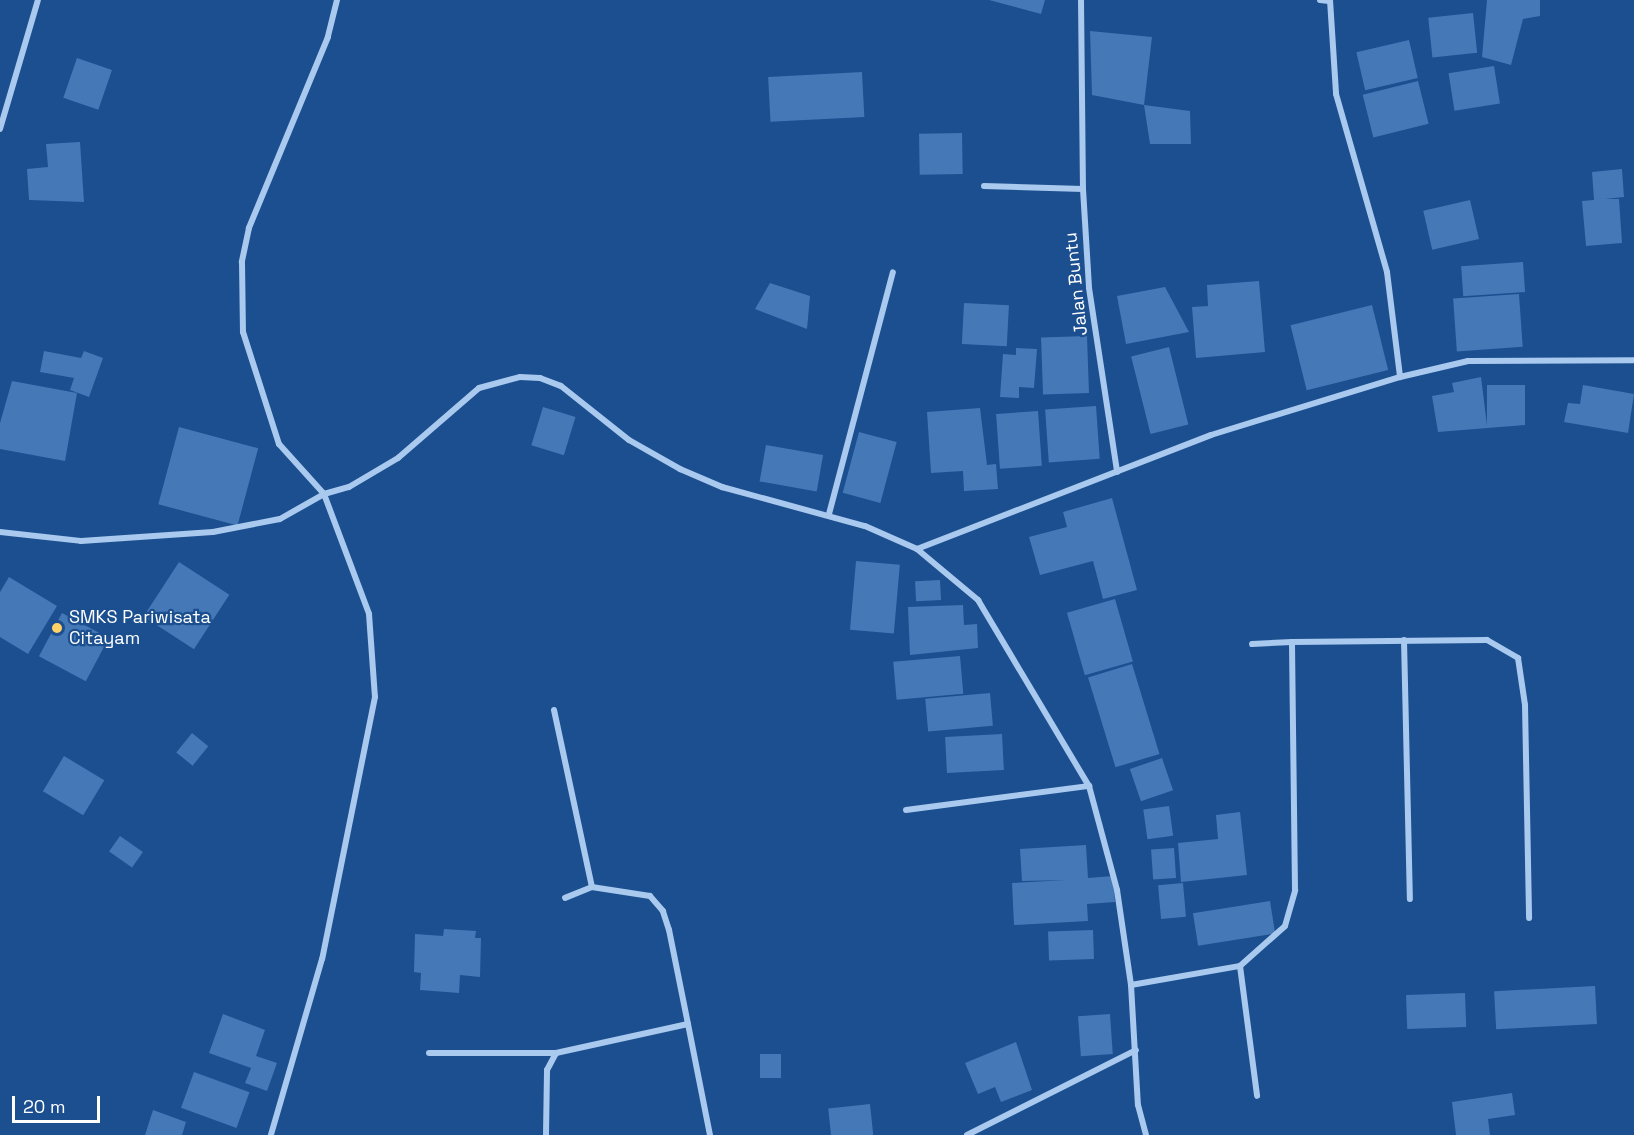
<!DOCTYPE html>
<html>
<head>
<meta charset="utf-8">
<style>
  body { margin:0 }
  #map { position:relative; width:1634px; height:1135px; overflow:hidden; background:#1b4f8f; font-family:"Space Grotesk",sans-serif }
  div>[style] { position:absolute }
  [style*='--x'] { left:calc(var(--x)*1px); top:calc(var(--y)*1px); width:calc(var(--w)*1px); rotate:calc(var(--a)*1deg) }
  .building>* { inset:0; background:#4478b7; transform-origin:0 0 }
  .minor>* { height:6px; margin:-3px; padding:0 3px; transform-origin:3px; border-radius:3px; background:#a9c9ee }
  .dots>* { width:16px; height:16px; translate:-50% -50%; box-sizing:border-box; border:3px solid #1b4f8f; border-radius:50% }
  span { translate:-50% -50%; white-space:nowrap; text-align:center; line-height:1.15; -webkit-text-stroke:4.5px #1b4f8f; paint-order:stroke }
  .street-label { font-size:18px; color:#fff }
  .poi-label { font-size:18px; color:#fff }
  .left { translate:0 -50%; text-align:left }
  .scale { position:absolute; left:12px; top:1096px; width:88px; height:27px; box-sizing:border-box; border:3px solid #fff; border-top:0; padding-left:8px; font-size:18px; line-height:21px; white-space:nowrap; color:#fff; -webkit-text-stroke:4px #1b4f8f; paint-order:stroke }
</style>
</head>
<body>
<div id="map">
  <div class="building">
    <i style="clip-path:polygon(989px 0,1045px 0,1041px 14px)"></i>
    <i style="clip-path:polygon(1487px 0,1540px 0,1540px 16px,1523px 19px,1511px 65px,1482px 57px)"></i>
    <i style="left:1473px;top:13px;width:40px;height:45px;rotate:84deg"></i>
    <i style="clip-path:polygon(1090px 31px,1152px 37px,1144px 105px,1092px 95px)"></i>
    <i style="left:1409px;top:40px;width:39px;height:54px;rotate:77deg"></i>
    <i style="left:77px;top:58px;width:37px;height:42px;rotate:19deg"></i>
    <i style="left:1494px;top:66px;width:38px;height:46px;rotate:81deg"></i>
    <i style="left:862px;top:72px;width:45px;height:94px;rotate:87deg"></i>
    <i style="left:1418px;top:81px;width:44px;height:57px;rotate:76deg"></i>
    <i style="clip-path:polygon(1144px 105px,1190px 111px,1191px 144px,1150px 144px)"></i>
    <i style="left:962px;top:133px;width:41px;height:43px;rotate:89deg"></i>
    <i style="clip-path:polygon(80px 142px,84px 202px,29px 200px,27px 169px,48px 167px,46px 144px)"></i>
    <i style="clip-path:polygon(1622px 169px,1624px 197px,1605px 199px,1619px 199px,1622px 243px,1586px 246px,1582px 201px,1594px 200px,1592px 172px)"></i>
    <i style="left:1470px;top:200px;width:40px;height:48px;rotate:77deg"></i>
    <i style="left:1523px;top:262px;width:30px;height:62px;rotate:86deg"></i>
    <i style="clip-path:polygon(1259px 281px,1265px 352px,1196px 358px,1192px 307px,1208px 306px,1207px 285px)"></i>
    <i style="clip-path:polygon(770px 283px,810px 296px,807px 329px,755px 309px)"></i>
    <i style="clip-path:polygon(1165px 287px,1189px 332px,1126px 344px,1117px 296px)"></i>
    <i style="left:1519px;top:294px;width:53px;height:66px;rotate:86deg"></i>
    <i style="left:964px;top:303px;width:45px;height:41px;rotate:3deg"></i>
    <i style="left:1372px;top:305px;width:67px;height:84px;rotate:76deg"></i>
    <i style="left:1087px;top:336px;width:57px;height:46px;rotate:88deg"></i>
    <i style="left:1169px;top:347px;width:80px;height:39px;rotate:76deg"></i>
    <i style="clip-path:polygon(1016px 348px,1037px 349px,1034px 388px,1019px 387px,1019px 398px,1000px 397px,1003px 354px,1016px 355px)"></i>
    <i style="clip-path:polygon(44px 351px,81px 358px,84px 351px,103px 358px,89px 397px,70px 390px,74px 378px,40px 372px)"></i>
    <i style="clip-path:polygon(1481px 377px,1487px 425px,1487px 385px,1525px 385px,1525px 425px,1438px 432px,1432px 396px,1454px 392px,1452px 383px)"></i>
    <i style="clip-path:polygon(12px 381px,77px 393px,65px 461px,0 449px,0 423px)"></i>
    <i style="clip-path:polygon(1583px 385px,1634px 394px,1628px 433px,1564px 422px,1568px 403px,1580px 404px)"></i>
    <i style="left:1096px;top:406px;width:53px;height:51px;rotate:86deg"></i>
    <i style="left:543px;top:407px;width:34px;height:40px;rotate:17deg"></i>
    <i style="clip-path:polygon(980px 408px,987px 465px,996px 464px,998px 489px,964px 491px,963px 471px,931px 473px,927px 412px)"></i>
    <i style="left:1038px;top:411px;width:55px;height:42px;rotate:86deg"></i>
    <i style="left:179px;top:427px;width:82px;height:80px;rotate:15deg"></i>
    <i style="left:859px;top:432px;width:39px;height:63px;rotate:15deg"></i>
    <i style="left:766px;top:445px;width:58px;height:37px;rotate:10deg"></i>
    <i style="clip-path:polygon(1112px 498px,1137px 590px,1103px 599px,1093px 561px,1040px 575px,1029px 537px,1067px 527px,1063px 512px)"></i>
    <i style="left:856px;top:561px;width:44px;height:69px;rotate:5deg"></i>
    <i style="left:179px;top:562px;width:60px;height:65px;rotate:33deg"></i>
    <i style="clip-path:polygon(9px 577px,57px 606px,28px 654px,0 637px,0 592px)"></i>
    <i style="left:940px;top:580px;width:20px;height:25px;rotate:87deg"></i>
    <i style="left:1115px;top:599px;width:65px;height:50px;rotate:74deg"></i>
    <i style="clip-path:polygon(963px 605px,964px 625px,977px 624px,978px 648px,910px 655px,908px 607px)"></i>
    <i style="left:62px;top:613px;width:53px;height:49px;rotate:28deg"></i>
    <i style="left:960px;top:656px;width:38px;height:67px;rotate:85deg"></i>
    <i style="left:1132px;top:664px;width:94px;height:46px;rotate:73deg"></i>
    <i style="left:990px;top:693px;width:33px;height:65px;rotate:85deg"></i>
    <i style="left:192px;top:733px;width:21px;height:25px;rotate:39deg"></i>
    <i style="left:1002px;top:734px;width:36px;height:57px;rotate:87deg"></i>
    <i style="left:64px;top:756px;width:47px;height:41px;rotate:31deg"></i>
    <i style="left:1162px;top:758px;width:34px;height:34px;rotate:71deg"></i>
    <i style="left:1169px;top:806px;width:30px;height:26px;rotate:82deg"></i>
    <i style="clip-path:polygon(1240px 812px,1247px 875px,1181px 882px,1178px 843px,1218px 839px,1216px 815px)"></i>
    <i style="left:120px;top:836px;width:28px;height:19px;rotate:35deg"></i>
    <i style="clip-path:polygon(1086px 845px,1088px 878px,1113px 876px,1115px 902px,1087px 904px,1088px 921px,1014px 925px,1012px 883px,1067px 880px,1022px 881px,1020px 849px)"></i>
    <i style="left:1174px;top:848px;width:30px;height:23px;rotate:86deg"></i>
    <i style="left:1183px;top:883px;width:34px;height:25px;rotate:85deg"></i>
    <i style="left:1270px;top:901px;width:33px;height:78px;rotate:81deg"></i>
    <i style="clip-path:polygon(444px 929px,476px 931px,475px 938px,481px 938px,480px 977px,460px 975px,459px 993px,420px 990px,421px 973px,414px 972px,415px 934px,443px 936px)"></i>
    <i style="left:1093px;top:930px;width:29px;height:45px;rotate:88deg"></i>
    <i style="left:1595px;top:986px;width:38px;height:101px;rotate:87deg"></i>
    <i style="left:1465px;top:993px;width:34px;height:59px;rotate:88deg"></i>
    <i style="clip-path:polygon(223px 1014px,265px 1030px,256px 1056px,277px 1063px,267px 1091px,245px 1083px,251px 1068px,209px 1053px)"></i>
    <i style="left:1110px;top:1014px;width:40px;height:32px;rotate:86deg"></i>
    <i style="clip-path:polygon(1016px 1042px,1032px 1090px,1001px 1102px,995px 1087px,978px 1094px,965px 1063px)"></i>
    <i style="left:760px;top:1054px;width:21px;height:24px"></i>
    <i style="left:194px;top:1072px;width:59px;height:38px;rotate:20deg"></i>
    <i style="clip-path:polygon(1512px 1093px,1515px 1115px,1488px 1119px,1490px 1135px,1456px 1135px,1452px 1102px)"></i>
    <i style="left:870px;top:1104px;width:31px;height:42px;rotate:84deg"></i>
    <i style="clip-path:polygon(153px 1110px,186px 1122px,182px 1135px,145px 1135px)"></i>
  </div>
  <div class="minor">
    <i style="--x:337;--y:0;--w:38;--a:104"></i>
    <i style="--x:328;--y:37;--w:207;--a:112.5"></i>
    <i style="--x:249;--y:228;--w:35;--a:102"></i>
    <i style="--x:242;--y:262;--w:70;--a:89.2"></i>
    <i style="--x:243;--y:332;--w:118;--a:72.2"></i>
    <i style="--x:279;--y:444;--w:67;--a:48"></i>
    <i style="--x:324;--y:494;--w:26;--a:-16"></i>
    <i style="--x:349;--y:487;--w:57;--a:-30.6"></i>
    <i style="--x:398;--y:458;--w:107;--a:-40.8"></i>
    <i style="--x:479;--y:388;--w:42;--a:-15"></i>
    <i style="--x:520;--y:377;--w:20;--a:3"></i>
    <i style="--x:540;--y:378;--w:22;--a:21"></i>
    <i style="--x:561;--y:386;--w:87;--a:38.5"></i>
    <i style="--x:629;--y:440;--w:59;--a:29.6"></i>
    <i style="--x:680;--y:469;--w:46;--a:23.2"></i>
    <i style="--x:722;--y:487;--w:148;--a:15.3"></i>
    <i style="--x:865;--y:526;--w:57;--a:23.9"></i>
    <i style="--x:917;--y:549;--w:80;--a:39.9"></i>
    <i style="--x:978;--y:600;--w:217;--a:59.2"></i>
    <i style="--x:1089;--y:786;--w:108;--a:74.9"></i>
    <i style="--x:1117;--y:890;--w:96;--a:81.6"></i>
    <i style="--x:1131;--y:985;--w:120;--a:86.7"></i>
    <i style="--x:1138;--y:1105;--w:31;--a:75"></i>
    <i style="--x:1081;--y:0;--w:189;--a:89.4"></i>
    <i style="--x:1320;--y:0;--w:9;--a:6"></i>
    <i style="--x:1330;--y:0;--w:94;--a:86.3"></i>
    <i style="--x:1336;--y:94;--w:185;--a:74"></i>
    <i style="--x:1387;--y:272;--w:106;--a:82.9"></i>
    <i style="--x:0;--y:129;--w:134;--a:-73.6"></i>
    <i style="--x:984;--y:186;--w:99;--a:1.7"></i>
    <i style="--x:1083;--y:189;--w:99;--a:86.5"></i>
    <i style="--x:1089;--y:288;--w:186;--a:81.3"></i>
    <i style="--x:829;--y:514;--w:250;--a:-75.2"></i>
    <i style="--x:0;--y:532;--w:81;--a:6.3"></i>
    <i style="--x:81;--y:541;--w:132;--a:-3.9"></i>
    <i style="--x:213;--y:532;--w:68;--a:-11"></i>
    <i style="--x:280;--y:519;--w:51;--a:-29.6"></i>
    <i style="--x:324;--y:494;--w:128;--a:69.4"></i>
    <i style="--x:369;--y:614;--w:83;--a:85.9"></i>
    <i style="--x:375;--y:697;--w:267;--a:101.4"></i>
    <i style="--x:322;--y:959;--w:183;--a:106.2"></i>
    <i style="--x:917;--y:549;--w:315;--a:-21.2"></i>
    <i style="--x:1211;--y:435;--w:198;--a:-17.1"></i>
    <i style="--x:1400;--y:377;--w:70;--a:-13.2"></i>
    <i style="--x:1468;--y:361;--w:166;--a:-0.3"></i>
    <i style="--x:1404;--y:640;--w:259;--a:88.7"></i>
    <i style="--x:1292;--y:642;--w:195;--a:-0.6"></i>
    <i style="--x:1487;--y:640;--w:36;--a:30"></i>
    <i style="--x:1518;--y:658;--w:48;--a:81.5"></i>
    <i style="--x:1525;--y:705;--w:213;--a:88.9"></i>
    <i style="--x:554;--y:710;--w:181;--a:77.9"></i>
    <i style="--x:906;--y:810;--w:185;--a:-7.5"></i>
    <i style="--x:1240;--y:966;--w:131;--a:82.5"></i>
    <i style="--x:1131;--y:985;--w:111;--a:-9.9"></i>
    <i style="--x:1240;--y:966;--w:60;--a:-41.6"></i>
    <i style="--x:1285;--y:926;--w:37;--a:-74"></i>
    <i style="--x:1295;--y:890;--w:248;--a:-90.7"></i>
    <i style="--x:1292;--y:642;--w:40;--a:177.1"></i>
    <i style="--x:688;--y:1024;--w:113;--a:78.8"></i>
    <i style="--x:429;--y:1053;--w:127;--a:0"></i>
    <i style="--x:546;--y:1135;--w:65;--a:-89.1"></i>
    <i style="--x:547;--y:1070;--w:19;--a:-62"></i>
    <i style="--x:556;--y:1053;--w:135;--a:-12.4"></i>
    <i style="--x:688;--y:1024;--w:96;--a:-101.4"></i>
    <i style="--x:669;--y:930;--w:20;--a:-108"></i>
    <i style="--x:663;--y:911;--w:20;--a:-131"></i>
    <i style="--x:650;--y:896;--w:59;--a:-171.2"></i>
    <i style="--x:592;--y:887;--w:29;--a:158"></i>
    <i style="--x:967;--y:1135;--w:189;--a:-26.7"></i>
  </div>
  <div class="dots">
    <i style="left:57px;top:628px;background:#ffd166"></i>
  </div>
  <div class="street-label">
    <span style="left:1076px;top:284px;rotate:-96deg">Jalan Buntu</span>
  </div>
  <div class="poi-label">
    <span class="left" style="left:69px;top:628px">SMKS Pariwisata<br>Citayam</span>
  </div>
  <div class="scale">20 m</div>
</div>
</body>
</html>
